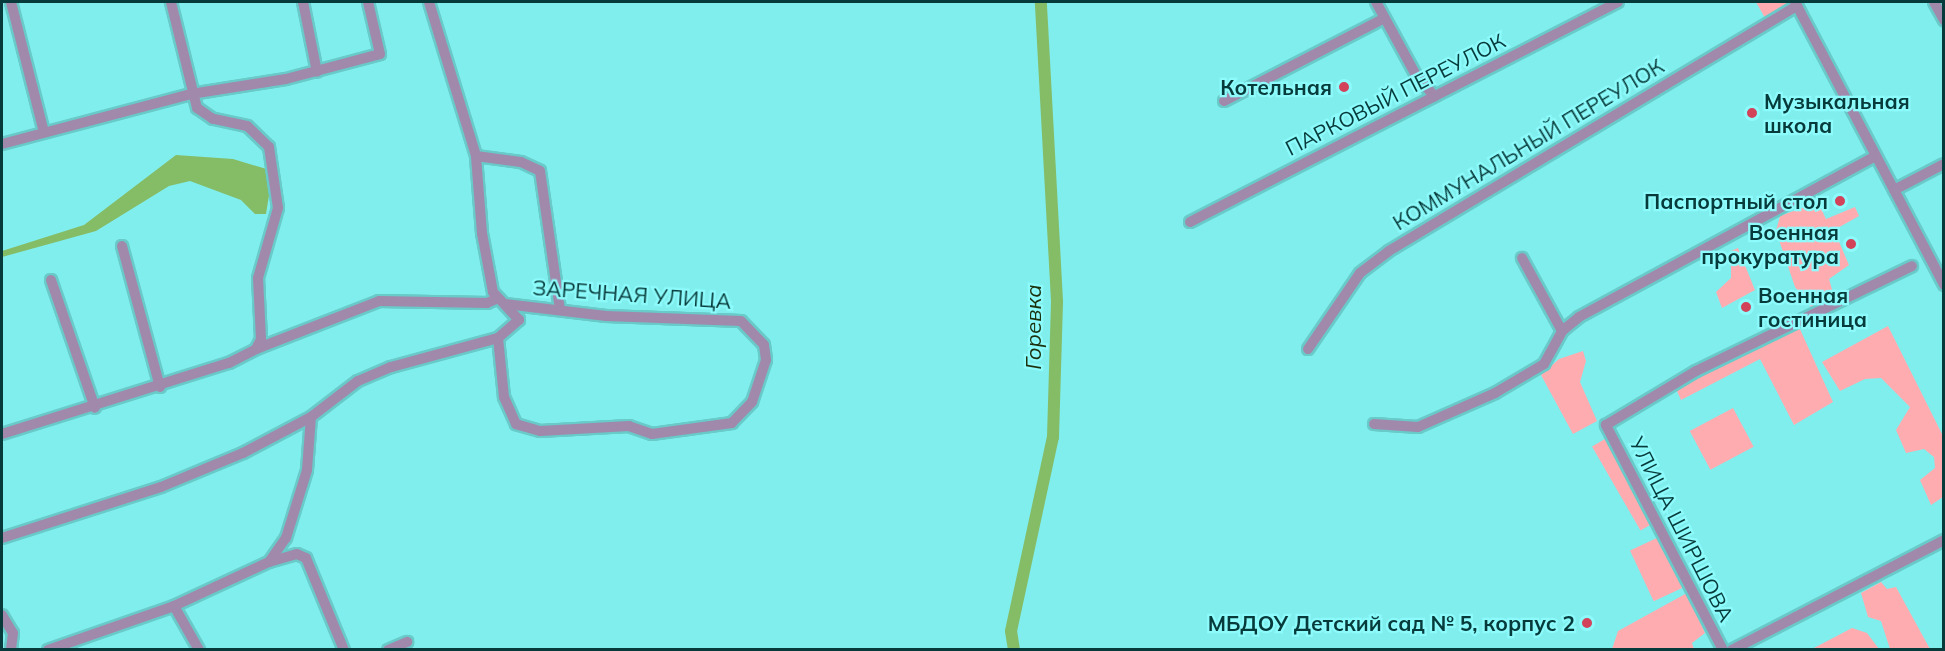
<!DOCTYPE html>
<html>
<head>
<meta charset="utf-8">
<style>
  body { margin:0 }
  #map { position:relative; width:1945px; height:651px; overflow:hidden; background:#80eeed; font-family:Mulish,sans-serif }
  div>[style] { position:absolute }
  [style*='--x'] { left:calc(var(--x)*1px); top:calc(var(--y)*1px); width:calc(var(--w)*1px); rotate:calc(var(--a)*1deg) }
  .green>* { inset:0; background:#ffacb1; transform-origin:0 0 }
  .water>* { inset:0; background:#85bc66 }
  .river>* { height:12px; margin:-6px; padding:0 6px; transform-origin:6px; border-radius:6px; background:#85bc66 }
  .roads { filter:drop-shadow(2px 0 #68cac9) drop-shadow(-2px 0 #68cac9) drop-shadow(0 2px #68cac9) drop-shadow(0 -2px #68cac9) }
  .minor>* { height:10px; margin:-5px; padding:0 5px; transform-origin:5px; border-radius:5px; background:#a189ac }
  .dots>* { width:16px; height:16px; translate:-50% -50%; box-sizing:border-box; border:3px solid #8dfbfb; border-radius:50% }
  span { translate:-50% -50%; white-space:nowrap; text-align:center; line-height:1.15; -webkit-text-stroke:4.5px #8dfbfb; paint-order:stroke }
  .poi-label { font-size:21px; color:#073a3a; font-weight:700 }
  .right { translate:-100% -50%; text-align:right }
  .left { translate:0 -50%; text-align:left }
  .street-label { font-size:21px; color:#073a3a }
  .water-label { font-size:22px; color:#1c320f; font-style:italic }
  .frame { position:absolute; inset:0; border:3px solid #073a3a; pointer-events:none }
</style>
</head>
<body>
<div id="map">
  <div class="green">
    <i style="clip-path:polygon(1756px 2px,1788px 2px,1788px 3px,1765px 18px)"></i>
    <i style="clip-path:polygon(1818px 202px,1826px 219px,1855px 207px,1859px 216px,1834px 230px,1849px 265px,1829px 279px,1833px 293px,1811px 307px,1795px 287px,1776px 231px,1780px 216px)"></i>
    <i style="clip-path:polygon(1738px 248px,1755px 290px,1722px 308px,1716px 292px,1731px 278px,1731px 251px)"></i>
    <i style="clip-path:polygon(1888px 326px,1943px 436px,1943px 497px,1931px 505px,1920px 480px,1935px 468px,1934px 457px,1924px 449px,1906px 453px,1896px 430px,1910px 407px,1881px 378px,1865px 379px,1840px 391px,1822px 362px)"></i>
    <i style="clip-path:polygon(1799px 327px,1833px 402px,1794px 425px,1760px 359px,1681px 400px,1676px 389px)"></i>
    <i style="clip-path:polygon(1583px 351px,1586px 361px,1580px 382px,1597px 421px,1573px 434px,1541px 375px,1559px 359px)"></i>
    <i style="left:1733px;top:408px;width:44px;height:49px;rotate:62deg"></i>
    <i style="left:1605px;top:439px;width:97px;height:15px;rotate:60deg"></i>
    <i style="left:1659px;top:537px;width:56px;height:32px;rotate:65deg"></i>
    <i style="clip-path:polygon(1881px 582px,1887px 589px,1896px 587px,1930px 649px,1890px 649px,1881px 621px,1868px 617px,1861px 593px)"></i>
    <i style="clip-path:polygon(1687px 593px,1705px 633px,1692px 643px,1694px 649px,1612px 649px,1618px 631px)"></i>
    <i style="clip-path:polygon(1852px 628px,1867px 633px,1879px 649px,1812px 649px)"></i>
  </div>
  <div class="water">
    <i style="clip-path:polygon(176px 155px,233px 159px,273px 171px,266px 214px,255px 214px,241px 200px,190px 181px,169px 186px,96px 231px,2px 257px,2px 251px,84px 225px)"></i>
  </div>
  <div class="river">
    <i style="--x:1014;--y:650;--w:19;--a:-99"></i>
    <i style="--x:1011;--y:631;--w:198;--a:-77.8"></i>
    <i style="--x:1053;--y:437;--w:136;--a:-88.3"></i>
    <i style="--x:1057;--y:301;--w:299;--a:-93.1"></i>
  </div>
  <div class="roads">
    <div class="minor">
      <i style="--x:11;--y:2;--w:134;--a:75.8"></i>
      <i style="--x:303;--y:2;--w:71;--a:78.7"></i>
      <i style="--x:429;--y:2;--w:161;--a:73"></i>
      <i style="--x:1376;--y:2;--w:83;--a:61.3"></i>
      <i style="--x:1416;--y:75;--w:28;--a:49"></i>
      <i style="--x:1795;--y:2;--w:320;--a:62.2"></i>
      <i style="--x:1934;--y:2;--w:21;--a:61"></i>
      <i style="--x:1224;--y:101;--w:179;--a:-27.3"></i>
      <i style="--x:2;--y:144;--w:196;--a:-14.8"></i>
      <i style="--x:191;--y:94;--w:96;--a:-9"></i>
      <i style="--x:286;--y:79;--w:97;--a:-14.9"></i>
      <i style="--x:380;--y:54;--w:53;--a:-103"></i>
      <i style="--x:1894;--y:190;--w:56;--a:-27.5"></i>
      <i style="--x:1190;--y:222;--w:481;--a:-27.2"></i>
      <i style="--x:122;--y:246;--w:146;--a:74.9"></i>
      <i style="--x:1522;--y:258;--w:83;--a:61.3"></i>
      <i style="--x:51;--y:280;--w:135;--a:71"></i>
      <i style="--x:505;--y:304;--w:102;--a:6.8"></i>
      <i style="--x:606;--y:316;--w:135;--a:2.1"></i>
      <i style="--x:741;--y:321;--w:33;--a:46"></i>
      <i style="--x:764;--y:345;--w:15;--a:82"></i>
      <i style="--x:766;--y:360;--w:44;--a:108.4"></i>
      <i style="--x:752;--y:402;--w:29;--a:134"></i>
      <i style="--x:732;--y:423;--w:81;--a:172.2"></i>
      <i style="--x:652;--y:434;--w:24;--a:-161"></i>
      <i style="--x:629;--y:426;--w:89;--a:176.8"></i>
      <i style="--x:540;--y:431;--w:25;--a:-164"></i>
      <i style="--x:516;--y:424;--w:30;--a:-114"></i>
      <i style="--x:504;--y:397;--w:59;--a:-95.8"></i>
      <i style="--x:498;--y:338;--w:28;--a:-41"></i>
      <i style="--x:519;--y:320;--w:38;--a:-133"></i>
      <i style="--x:493;--y:292;--w:60;--a:-100.6"></i>
      <i style="--x:482;--y:233;--w:77;--a:-94.5"></i>
      <i style="--x:476;--y:156;--w:45;--a:7.6"></i>
      <i style="--x:521;--y:162;--w:21;--a:25"></i>
      <i style="--x:540;--y:171;--w:140;--a:81.8"></i>
      <i style="--x:256;--y:349;--w:132;--a:-21.3"></i>
      <i style="--x:379;--y:301;--w:108;--a:1.1"></i>
      <i style="--x:487;--y:303;--w:12;--a:-24"></i>
      <i style="--x:1308;--y:349;--w:92;--a:-55.6"></i>
      <i style="--x:1360;--y:273;--w:36;--a:-37"></i>
      <i style="--x:1389;--y:251;--w:476;--a:-31"></i>
      <i style="--x:1374;--y:424;--w:44;--a:3.9"></i>
      <i style="--x:1418;--y:427;--w:84;--a:-23.8"></i>
      <i style="--x:1495;--y:393;--w:57;--a:-30.6"></i>
      <i style="--x:1544;--y:364;--w:38;--a:-61"></i>
      <i style="--x:1562;--y:331;--w:22;--a:-39"></i>
      <i style="--x:1579;--y:317;--w:336;--a:-28.5"></i>
      <i style="--x:2;--y:434;--w:238;--a:-17.4"></i>
      <i style="--x:229;--y:363;--w:30;--a:-27"></i>
      <i style="--x:256;--y:349;--w:11;--a:-63"></i>
      <i style="--x:261;--y:339;--w:61;--a:-92.8"></i>
      <i style="--x:258;--y:278;--w:73;--a:-74.1"></i>
      <i style="--x:278;--y:208;--w:62;--a:-98.4"></i>
      <i style="--x:269;--y:147;--w:30;--a:-136"></i>
      <i style="--x:247;--y:126;--w:35;--a:-168"></i>
      <i style="--x:213;--y:119;--w:19;--a:-145"></i>
      <i style="--x:197;--y:108;--w:109;--a:-103.8"></i>
      <i style="--x:2;--y:538;--w:167;--a:-17.8"></i>
      <i style="--x:161;--y:487;--w:89;--a:-22.5"></i>
      <i style="--x:243;--y:453;--w:77;--a:-27.9"></i>
      <i style="--x:311;--y:417;--w:59;--a:-37.5"></i>
      <i style="--x:358;--y:381;--w:36;--a:-23"></i>
      <i style="--x:391;--y:367;--w:111;--a:-15.2"></i>
      <i style="--x:269;--y:562;--w:29;--a:-16"></i>
      <i style="--x:297;--y:554;--w:10;--a:24"></i>
      <i style="--x:306;--y:558;--w:100;--a:67.6"></i>
      <i style="--x:174;--y:606;--w:51;--a:60.4"></i>
      <i style="--x:2;--y:615;--w:21;--a:59"></i>
      <i style="--x:13;--y:633;--w:17;--a:97"></i>
      <i style="--x:48;--y:650;--w:133;--a:-19.2"></i>
      <i style="--x:174;--y:606;--w:105;--a:-24.9"></i>
      <i style="--x:269;--y:562;--w:29;--a:-55"></i>
      <i style="--x:286;--y:538;--w:71;--a:-72.8"></i>
      <i style="--x:307;--y:470;--w:53;--a:-85.7"></i>
      <i style="--x:388;--y:650;--w:21;--a:-23"></i>
      <i style="--x:1723;--y:650;--w:254;--a:-117.5"></i>
      <i style="--x:1606;--y:425;--w:105;--a:-31"></i>
      <i style="--x:1696;--y:371;--w:240;--a:-25.9"></i>
      <i style="--x:1732;--y:650;--w:239;--a:-27.4"></i>
    </div>
  </div>
  <div class="dots">
    <i style="left:1344px;top:87px;background:#d24259"></i>
    <i style="left:1752px;top:113px;background:#d24259"></i>
    <i style="left:1840px;top:201px;background:#d24259"></i>
    <i style="left:1851px;top:244px;background:#d24259"></i>
    <i style="left:1746px;top:307px;background:#d24259"></i>
    <i style="left:1587px;top:623px;background:#d24259"></i>
  </div>
  <div class="poi-label">
    <span class="right" style="left:1332px;top:87px">Котельная</span>
    <span class="left" style="left:1764px;top:113px">Музыкальная<br>школа</span>
    <span class="right" style="left:1828px;top:201px">Паспортный стол</span>
    <span class="right" style="left:1839px;top:244px">Военная<br>прокуратура</span>
    <span class="left" style="left:1758px;top:307px">Военная<br>гостиница</span>
    <span class="right" style="left:1575px;top:623px">МБДОУ Детский сад № 5, корпус 2</span>
  </div>
  <div class="street-label">
    <span style="left:1395px;top:94px;rotate:-27deg">ПАРКОВЫЙ ПЕРЕУЛОК</span>
    <span style="left:1528px;top:144px;rotate:-31deg">КОММУНАЛЬНЫЙ ПЕРЕУЛОК</span>
    <span style="left:632px;top:294px;rotate:4deg">ЗАРЕЧНАЯ УЛИЦА</span>
    <span style="left:1682px;top:529px;rotate:63deg">УЛИЦА ШИРШОВА</span>
  </div>
  <div class="water-label">
    <span style="left:1034px;top:327px;rotate:-90deg">Горевка</span>
  </div>
  <div class="frame"></div>
</div>
</body>
</html>
